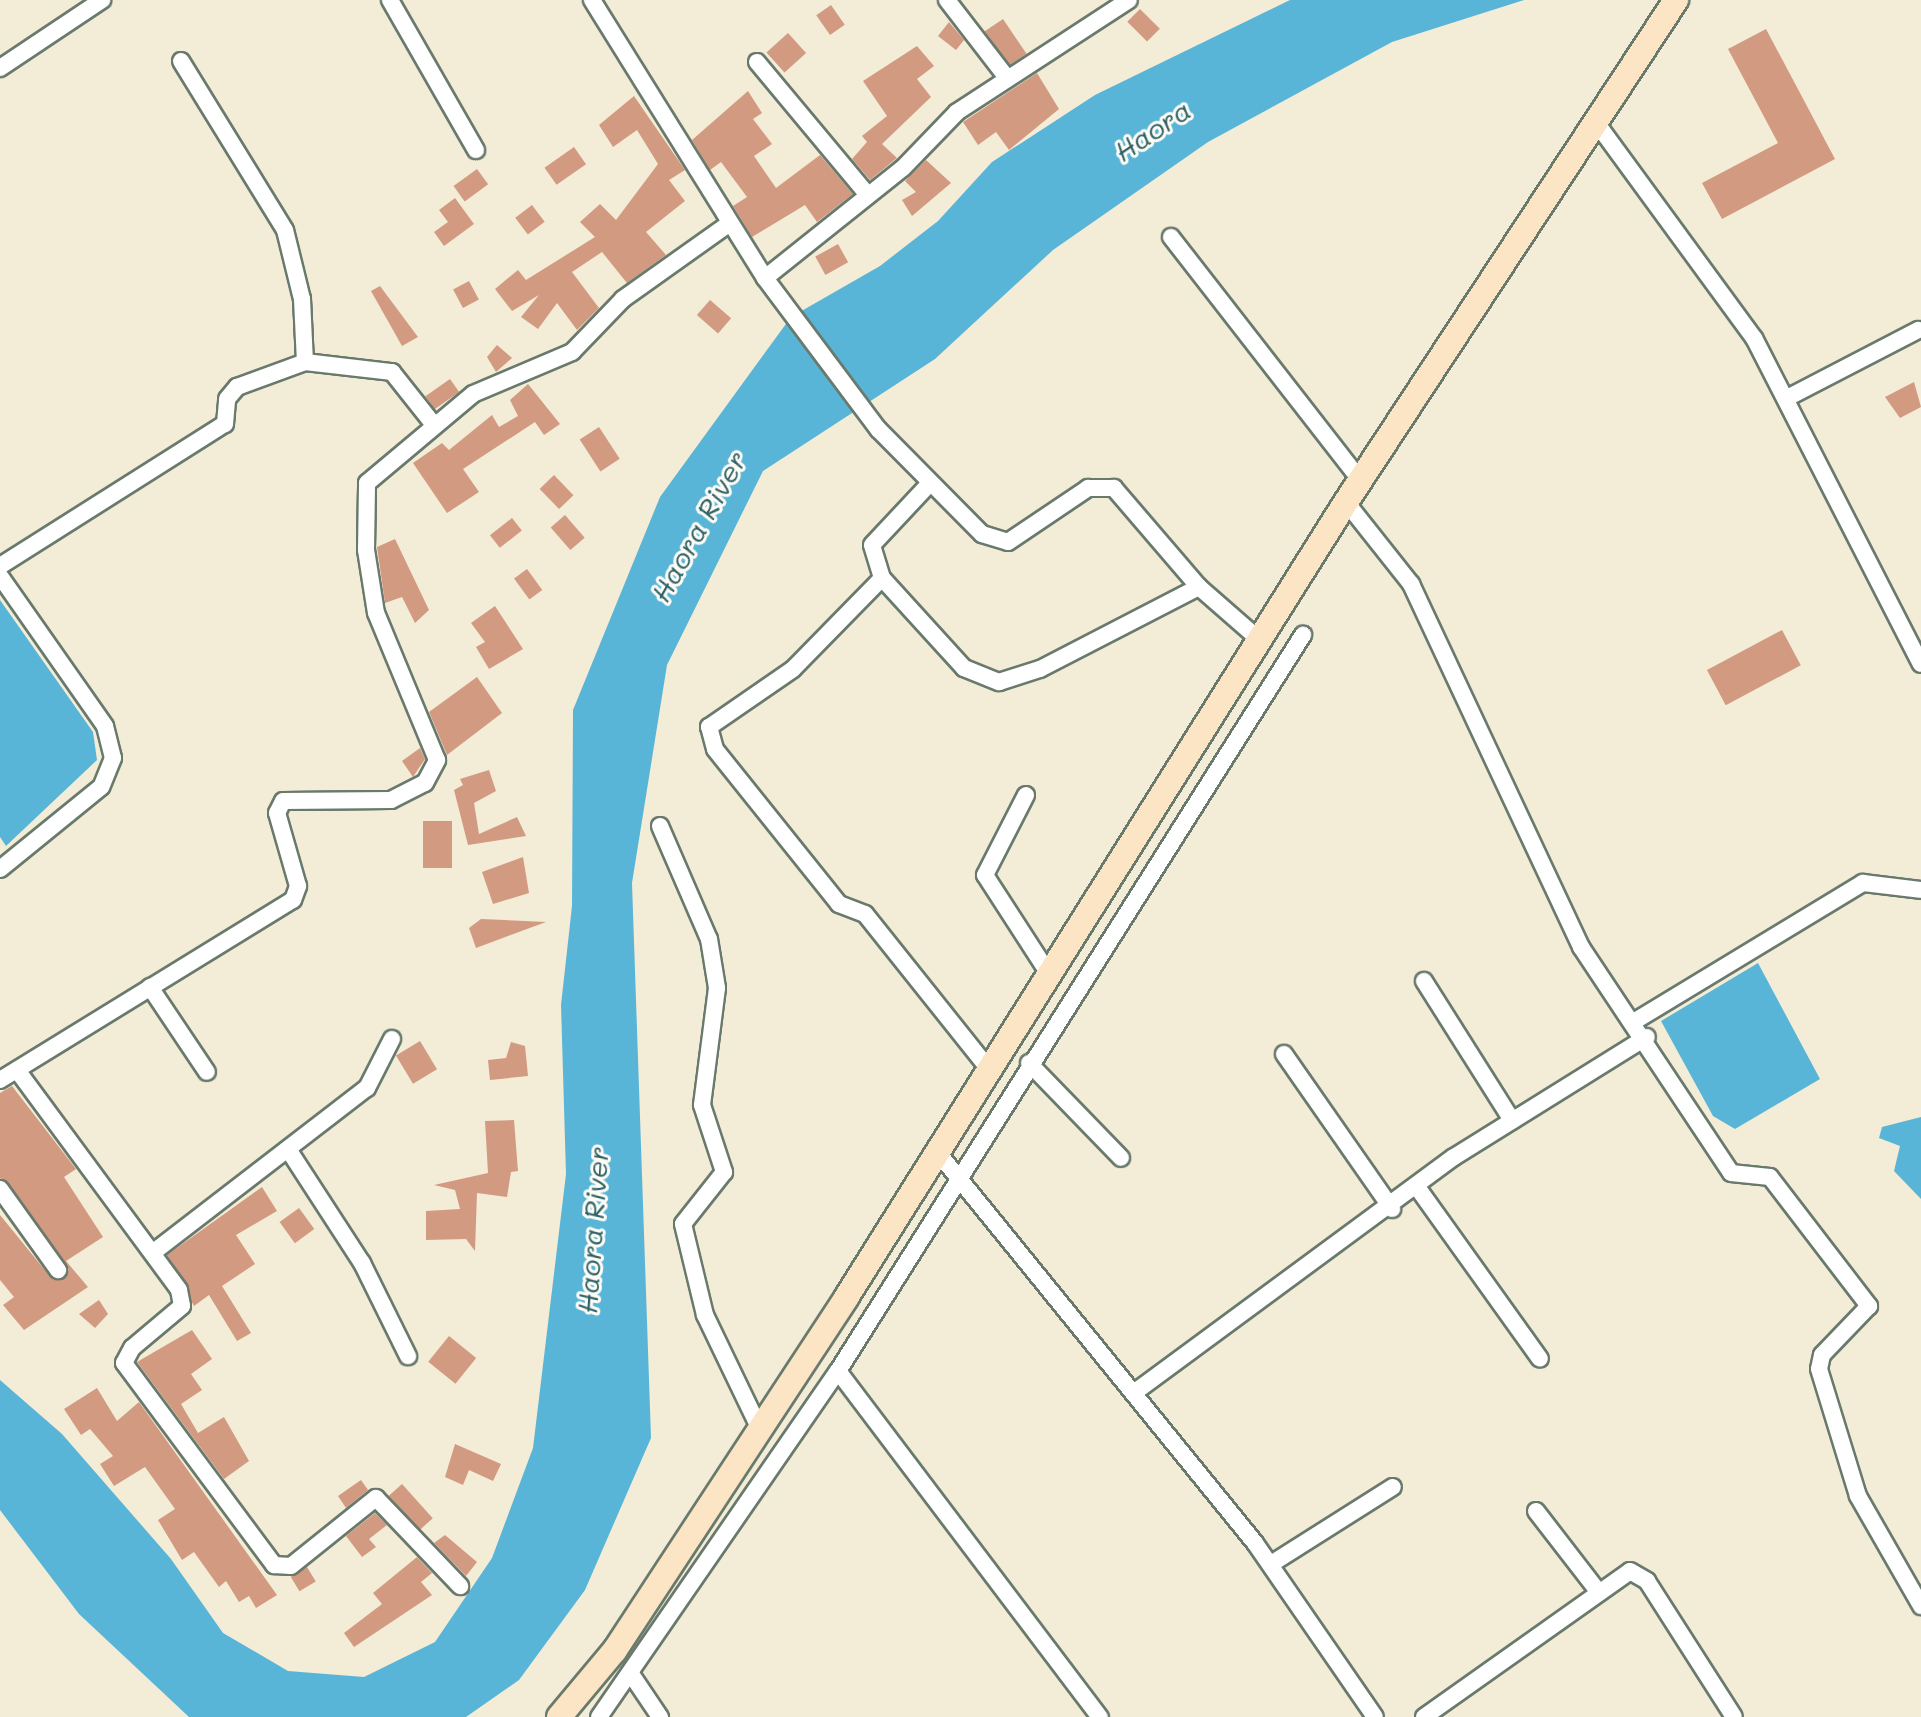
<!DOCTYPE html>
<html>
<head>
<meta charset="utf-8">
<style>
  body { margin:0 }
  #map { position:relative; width:1921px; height:1717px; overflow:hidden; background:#f3ecd6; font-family:Mali,sans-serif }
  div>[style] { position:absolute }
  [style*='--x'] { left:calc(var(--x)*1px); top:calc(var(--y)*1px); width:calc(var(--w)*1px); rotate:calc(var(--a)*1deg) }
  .water>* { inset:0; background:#59b5d7 }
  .building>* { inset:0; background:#d39a82; transform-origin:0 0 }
  .roads { filter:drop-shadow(2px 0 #697a6d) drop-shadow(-2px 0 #697a6d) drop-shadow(0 2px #697a6d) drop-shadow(0 -2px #697a6d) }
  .street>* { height:16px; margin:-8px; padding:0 8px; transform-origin:8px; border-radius:8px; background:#fff }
  .secondary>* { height:24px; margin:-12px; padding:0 12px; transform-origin:12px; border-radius:12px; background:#fce5c4 }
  span { translate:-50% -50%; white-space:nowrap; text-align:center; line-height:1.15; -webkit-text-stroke:6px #fdfcf7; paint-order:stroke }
  .water-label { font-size:28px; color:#306165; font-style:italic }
</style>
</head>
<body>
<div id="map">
  <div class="water">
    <i style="clip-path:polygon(1290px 0,1524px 0,1392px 42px,1208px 142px,1053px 250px,935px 359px,763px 471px,667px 665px,632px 883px,651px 1438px,585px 1590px,519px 1680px,466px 1717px,189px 1717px,79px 1614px,0 1510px,0 1380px,62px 1434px,171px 1559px,223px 1633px,288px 1671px,364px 1677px,435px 1642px,492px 1558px,533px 1448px,566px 1174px,561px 1005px,572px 906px,573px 710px,660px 497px,791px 317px,880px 266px,938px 221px,992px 162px,1095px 95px)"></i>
    <i style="clip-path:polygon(0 600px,93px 732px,97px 760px,6px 846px,0 837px)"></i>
    <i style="clip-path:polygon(1758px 963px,1820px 1079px,1735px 1129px,1713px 1116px,1661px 1021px)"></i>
    <i style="clip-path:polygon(1921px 1117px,1921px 1199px,1894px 1171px,1900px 1146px,1879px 1138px,1882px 1127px)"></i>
  </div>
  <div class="building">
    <i style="left:831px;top:5px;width:24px;height:18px;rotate:55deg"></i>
    <i style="left:1140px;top:9px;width:28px;height:18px;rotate:45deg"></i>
    <i style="left:1003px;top:19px;width:42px;height:22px;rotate:56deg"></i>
    <i style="clip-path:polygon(949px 22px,964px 40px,956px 50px,938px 36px)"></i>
    <i style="clip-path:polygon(1766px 29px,1835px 159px,1722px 219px,1702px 183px,1778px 143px,1728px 49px)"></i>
    <i style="left:788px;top:33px;width:27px;height:29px;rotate:48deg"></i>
    <i style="clip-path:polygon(917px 46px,934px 66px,917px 79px,931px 97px,882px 144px,897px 158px,870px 180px,852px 159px,867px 142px,862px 136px,887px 116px,863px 81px)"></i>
    <i style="clip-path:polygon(1037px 73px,1059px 109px,1009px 150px,996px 132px,978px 145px,963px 122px)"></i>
    <i style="clip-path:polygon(748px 91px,762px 113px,753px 119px,772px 144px,754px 156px,776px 188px,820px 155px,853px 194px,817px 222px,805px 205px,752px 237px,733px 206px,747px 197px,721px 162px,710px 170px,692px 140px)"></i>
    <i style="clip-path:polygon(634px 96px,685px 170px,669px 180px,685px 201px,646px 232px,666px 255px,627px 283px,602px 252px,572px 272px,599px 308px,577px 330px,557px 303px,538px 329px,521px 317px,539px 295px,512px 311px,495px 289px,518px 270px,526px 280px,595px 237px,580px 222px,600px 204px,616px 220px,658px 164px,637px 130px,613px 147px,599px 125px)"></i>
    <i style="left:574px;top:147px;width:21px;height:36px;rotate:55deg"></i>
    <i style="clip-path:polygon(926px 160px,951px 183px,912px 216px,902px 200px,916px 192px,905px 181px)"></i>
    <i style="left:477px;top:169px;width:19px;height:29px;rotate:54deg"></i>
    <i style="clip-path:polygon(455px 198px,474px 224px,444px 246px,434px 232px,448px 222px,439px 210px)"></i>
    <i style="left:532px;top:205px;width:21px;height:21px;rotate:53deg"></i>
    <i style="left:838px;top:244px;width:21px;height:26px;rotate:61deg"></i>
    <i style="left:469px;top:281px;width:21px;height:18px;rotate:62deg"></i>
    <i style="clip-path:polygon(380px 286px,418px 337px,402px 346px,371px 291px)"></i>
    <i style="left:710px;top:300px;width:28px;height:20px;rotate:41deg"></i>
    <i style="clip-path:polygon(497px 345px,512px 358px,496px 372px,487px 357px)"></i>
    <i style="left:450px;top:379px;width:16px;height:30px;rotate:55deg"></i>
    <i style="clip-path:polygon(1914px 382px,1921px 407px,1900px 418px,1885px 397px)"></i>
    <i style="clip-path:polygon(528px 384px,560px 424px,544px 435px,535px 422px,463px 469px,479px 492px,447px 513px,413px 463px,442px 443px,449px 450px,492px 415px,499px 427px,518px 416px,510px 400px)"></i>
    <i style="left:599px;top:427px;width:38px;height:23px;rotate:57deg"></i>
    <i style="left:554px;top:475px;width:28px;height:20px;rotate:46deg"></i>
    <i style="left:565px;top:515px;width:30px;height:19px;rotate:49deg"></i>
    <i style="left:512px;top:518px;width:16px;height:28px;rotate:52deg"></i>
    <i style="clip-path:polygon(395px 539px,429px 610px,415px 623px,402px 597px,385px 603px,377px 547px)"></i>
    <i style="left:527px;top:569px;width:26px;height:16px;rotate:54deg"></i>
    <i style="clip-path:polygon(495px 606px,523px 649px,489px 669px,476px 647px,485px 642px,471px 623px)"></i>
    <i style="left:1782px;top:630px;width:40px;height:85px;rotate:62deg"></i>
    <i style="clip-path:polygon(477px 677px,502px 713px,447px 755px,429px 712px)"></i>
    <i style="clip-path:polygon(420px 748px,425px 759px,413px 777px,402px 761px)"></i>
    <i style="clip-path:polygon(489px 770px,496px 791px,474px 803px,479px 834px,517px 817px,526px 836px,468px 845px,454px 790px,463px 785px,460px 779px)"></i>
    <i style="left:452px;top:821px;width:47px;height:29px;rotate:90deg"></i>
    <i style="clip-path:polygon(523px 857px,529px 893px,493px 904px,482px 872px)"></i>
    <i style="clip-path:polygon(481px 919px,546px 922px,476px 948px,469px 928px)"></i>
    <i style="left:420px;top:1041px;width:33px;height:28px;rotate:59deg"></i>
    <i style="clip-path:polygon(511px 1042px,525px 1046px,528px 1076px,490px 1080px,488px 1060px,506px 1058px)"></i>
    <i style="clip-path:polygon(12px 1086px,76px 1169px,64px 1177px,103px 1237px,66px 1261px,88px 1287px,24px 1330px,3px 1305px,14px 1297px,0 1280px,0 1215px,53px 1280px,69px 1270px,0 1178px,0 1093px)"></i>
    <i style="clip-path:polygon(514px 1120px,518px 1171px,511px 1172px,507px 1197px,477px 1193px,475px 1251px,466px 1239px,426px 1240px,426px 1211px,460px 1209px,455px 1190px,434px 1185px,488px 1173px,485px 1121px)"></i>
    <i style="clip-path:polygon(262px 1187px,277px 1211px,236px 1235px,255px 1264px,222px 1286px,251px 1333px,237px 1341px,209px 1295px,194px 1306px,167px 1255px)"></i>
    <i style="left:299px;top:1208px;width:26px;height:24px;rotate:54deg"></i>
    <i style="clip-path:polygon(99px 1300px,108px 1314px,95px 1328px,79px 1314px)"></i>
    <i style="clip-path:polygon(192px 1330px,212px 1359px,191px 1374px,202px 1390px,181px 1404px,198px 1433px,224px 1417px,249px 1461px,224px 1479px,137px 1362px)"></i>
    <i style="left:449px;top:1336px;width:35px;height:33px;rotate:39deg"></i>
    <i style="clip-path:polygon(97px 1388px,117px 1421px,139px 1402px,277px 1595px,256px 1608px,249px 1596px,239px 1602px,226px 1581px,219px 1587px,194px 1552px,182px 1560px,158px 1520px,175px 1509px,145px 1467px,114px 1486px,100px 1464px,113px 1456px,90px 1429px,81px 1435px,64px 1409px)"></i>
    <i style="clip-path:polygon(455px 1444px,501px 1464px,493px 1481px,469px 1470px,463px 1485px,445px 1477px)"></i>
    <i style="clip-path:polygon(361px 1480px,368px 1490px,346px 1508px,338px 1496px)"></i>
    <i style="left:402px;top:1484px;width:46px;height:18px;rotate:48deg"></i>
    <i style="clip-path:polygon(375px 1513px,387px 1525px,369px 1539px,376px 1547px,362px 1557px,346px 1536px)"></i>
    <i style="clip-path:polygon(445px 1535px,477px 1562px,466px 1576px,434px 1543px)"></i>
    <i style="clip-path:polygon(417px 1557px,432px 1573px,421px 1582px,432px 1595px,354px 1647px,344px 1633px,382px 1604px,373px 1593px)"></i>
    <i style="left:307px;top:1567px;width:17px;height:19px;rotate:59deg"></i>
  </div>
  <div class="roads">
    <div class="street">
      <i style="--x:390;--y:0;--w:173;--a:60.2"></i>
      <i style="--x:592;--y:0;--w:327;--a:58.1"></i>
      <i style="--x:765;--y:278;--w:189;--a:53.2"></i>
      <i style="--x:878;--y:429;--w:148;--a:45.3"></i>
      <i style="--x:982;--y:534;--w:27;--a:17"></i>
      <i style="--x:1008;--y:542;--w:97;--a:-34"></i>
      <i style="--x:1088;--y:488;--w:26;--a:0"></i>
      <i style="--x:1114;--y:488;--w:130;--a:49.4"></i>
      <i style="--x:1199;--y:587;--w:82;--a:41.1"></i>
      <i style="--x:947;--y:0;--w:98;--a:52.4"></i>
      <i style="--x:181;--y:61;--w:198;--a:58.4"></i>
      <i style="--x:285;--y:230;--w:71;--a:76.2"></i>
      <i style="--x:302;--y:299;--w:63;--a:87.3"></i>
      <i style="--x:757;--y:62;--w:172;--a:50.2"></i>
      <i style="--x:0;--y:68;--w:123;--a:-33.7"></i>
      <i style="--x:1595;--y:121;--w:269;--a:53.8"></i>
      <i style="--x:1754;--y:338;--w:366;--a:62.9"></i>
      <i style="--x:1171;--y:237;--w:308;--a:52.1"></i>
      <i style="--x:765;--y:278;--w:176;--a:-38.6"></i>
      <i style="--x:903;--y:168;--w:78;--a:-46"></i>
      <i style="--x:957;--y:112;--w:205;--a:-33.1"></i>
      <i style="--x:1787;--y:398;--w:148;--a:-27.4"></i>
      <i style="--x:1346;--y:502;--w:105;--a:51.6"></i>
      <i style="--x:1411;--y:584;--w:401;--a:64.9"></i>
      <i style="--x:1581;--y:947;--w:271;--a:56.4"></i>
      <i style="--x:1731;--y:1173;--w:39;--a:6"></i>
      <i style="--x:1770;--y:1177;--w:163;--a:52.5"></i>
      <i style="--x:1869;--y:1306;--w:68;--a:133.8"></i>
      <i style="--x:1822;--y:1355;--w:14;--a:102"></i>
      <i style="--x:1819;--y:1369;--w:133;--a:72.9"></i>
      <i style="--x:1858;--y:1496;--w:127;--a:60.2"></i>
      <i style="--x:0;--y:566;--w:266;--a:-32.3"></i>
      <i style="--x:225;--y:424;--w:25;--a:-85"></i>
      <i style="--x:227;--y:399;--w:16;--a:-50"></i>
      <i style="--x:237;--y:387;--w:72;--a:-20.2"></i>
      <i style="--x:305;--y:362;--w:88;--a:6.6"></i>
      <i style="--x:392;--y:372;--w:68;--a:51.6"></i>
      <i style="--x:0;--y:576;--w:183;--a:55"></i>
      <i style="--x:105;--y:726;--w:33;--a:76"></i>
      <i style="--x:113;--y:758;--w:31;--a:112"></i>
      <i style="--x:101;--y:787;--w:130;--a:140.9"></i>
      <i style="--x:882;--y:578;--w:34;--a:-107"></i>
      <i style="--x:872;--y:545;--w:85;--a:-46.9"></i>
      <i style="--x:1026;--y:795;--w:90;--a:117.1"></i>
      <i style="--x:985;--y:875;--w:118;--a:57.1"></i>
      <i style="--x:660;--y:826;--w:123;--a:66.6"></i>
      <i style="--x:709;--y:939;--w:50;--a:80.7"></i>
      <i style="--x:717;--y:988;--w:118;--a:97.3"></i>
      <i style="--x:702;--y:1105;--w:71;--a:71.8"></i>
      <i style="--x:724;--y:1172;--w:66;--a:128.3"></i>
      <i style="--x:683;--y:1224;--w:94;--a:76.4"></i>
      <i style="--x:705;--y:1315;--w:124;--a:64.3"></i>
      <i style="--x:1424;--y:981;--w:165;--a:57.7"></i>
      <i style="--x:150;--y:987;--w:102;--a:56.2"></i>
      <i style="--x:1635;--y:1021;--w:267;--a:-31.2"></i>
      <i style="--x:1863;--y:883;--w:58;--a:6.9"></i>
      <i style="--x:1284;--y:1054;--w:189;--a:55.1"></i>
      <i style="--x:1029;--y:1063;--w:132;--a:45.9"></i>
      <i style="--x:988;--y:1068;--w:197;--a:-128.6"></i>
      <i style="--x:865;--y:914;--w:28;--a:-159"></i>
      <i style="--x:839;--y:904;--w:198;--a:-128.7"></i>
      <i style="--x:715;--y:749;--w:23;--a:-105"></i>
      <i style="--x:709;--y:727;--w:102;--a:-34.6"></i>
      <i style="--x:793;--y:669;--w:127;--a:-45.6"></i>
      <i style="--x:882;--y:578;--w:122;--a:47.7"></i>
      <i style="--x:964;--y:668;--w:38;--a:22"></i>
      <i style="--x:999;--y:682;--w:43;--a:-17.6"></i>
      <i style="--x:1040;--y:669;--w:179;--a:-27.3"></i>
      <i style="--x:17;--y:1070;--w:273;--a:53.6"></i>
      <i style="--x:179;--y:1290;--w:16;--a:79"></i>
      <i style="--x:182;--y:1306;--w:65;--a:140"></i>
      <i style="--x:132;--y:1348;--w:17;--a:118"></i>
      <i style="--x:124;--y:1363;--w:252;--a:53.4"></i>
      <i style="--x:274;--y:1565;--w:17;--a:3"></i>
      <i style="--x:291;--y:1566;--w:109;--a:-38.7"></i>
      <i style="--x:376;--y:1498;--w:122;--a:46.3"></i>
      <i style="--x:0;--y:1080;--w:344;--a:-31.6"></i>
      <i style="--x:293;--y:900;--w:15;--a:-70"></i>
      <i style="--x:298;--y:886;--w:76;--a:-106"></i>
      <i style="--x:277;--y:813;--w:13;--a:-63"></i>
      <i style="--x:283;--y:801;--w:108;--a:-0.5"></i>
      <i style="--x:391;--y:800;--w:38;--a:-27"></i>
      <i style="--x:425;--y:783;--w:26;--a:-62"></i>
      <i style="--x:437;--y:760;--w:159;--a:-112.5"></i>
      <i style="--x:376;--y:613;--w:64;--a:-99"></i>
      <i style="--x:366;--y:550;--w:67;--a:-89.1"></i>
      <i style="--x:367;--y:483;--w:138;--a:-40"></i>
      <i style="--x:473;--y:394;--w:108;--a:-23"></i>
      <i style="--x:572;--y:352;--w:74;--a:-46.1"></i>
      <i style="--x:623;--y:299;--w:131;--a:-35.4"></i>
      <i style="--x:288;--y:1149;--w:136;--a:57"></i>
      <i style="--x:362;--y:1263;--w:104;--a:63.7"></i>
      <i style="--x:939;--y:1154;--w:501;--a:50.91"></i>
      <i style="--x:1255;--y:1543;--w:211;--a:55.4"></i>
      <i style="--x:1417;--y:1187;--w:211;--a:54.4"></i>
      <i style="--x:0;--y:1189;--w:100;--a:54.4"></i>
      <i style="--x:155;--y:1251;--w:267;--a:-37.6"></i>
      <i style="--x:367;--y:1088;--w:55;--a:-63"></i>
      <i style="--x:838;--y:1371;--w:434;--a:52.9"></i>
      <i style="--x:1135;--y:1392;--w:396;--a:-36.4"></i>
      <i style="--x:1454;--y:1157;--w:227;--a:-31.9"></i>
      <i style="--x:1536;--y:1511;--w:100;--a:52.3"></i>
      <i style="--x:1271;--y:1564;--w:144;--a:-32.3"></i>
      <i style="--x:631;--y:1674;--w:52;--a:56"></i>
      <i style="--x:599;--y:1717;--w:421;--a:-55.4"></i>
      <i style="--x:838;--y:1371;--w:871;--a:-57.72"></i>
      <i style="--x:1424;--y:1717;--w:252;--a:-35.3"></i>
      <i style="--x:1630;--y:1571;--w:20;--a:30"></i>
      <i style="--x:1647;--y:1581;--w:161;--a:57.4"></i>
    </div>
    <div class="secondary">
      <i style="--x:559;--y:1717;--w:87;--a:-50.1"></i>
      <i style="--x:615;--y:1650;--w:421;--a:-56.7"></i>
      <i style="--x:846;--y:1298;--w:940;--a:-57.87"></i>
      <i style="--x:1346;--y:502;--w:601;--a:-56.68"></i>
    </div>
  </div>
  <div class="water-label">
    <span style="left:1152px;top:130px;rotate:-34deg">Haora</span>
    <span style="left:698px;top:526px;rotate:-61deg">Haora River</span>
    <span style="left:592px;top:1230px;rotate:-86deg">Haora River</span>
  </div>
</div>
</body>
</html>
